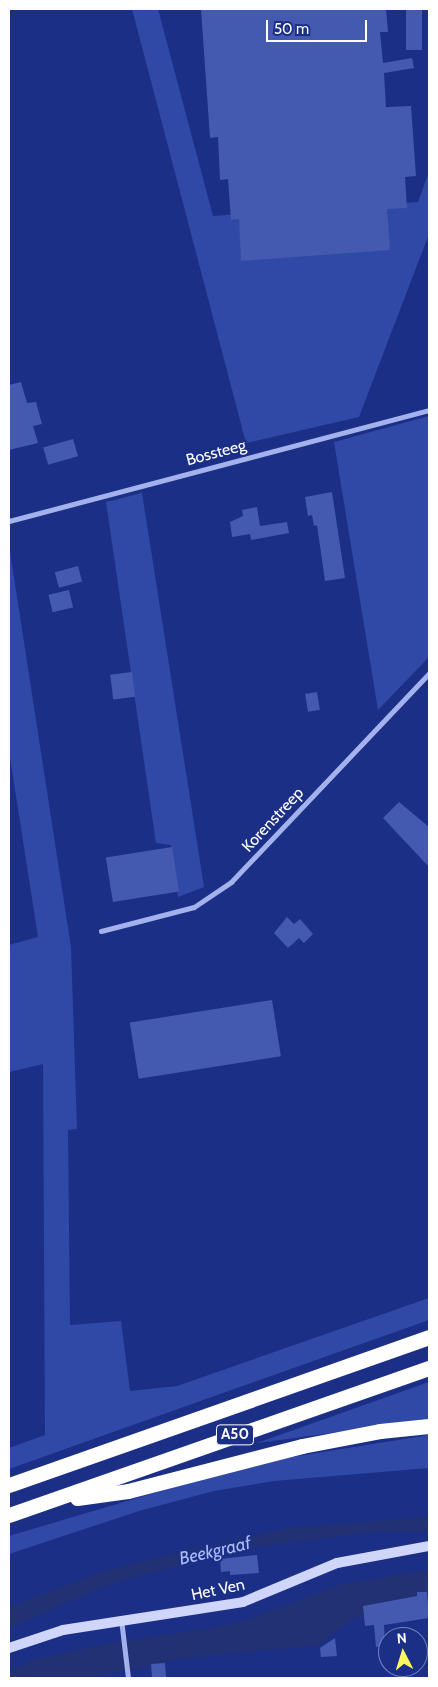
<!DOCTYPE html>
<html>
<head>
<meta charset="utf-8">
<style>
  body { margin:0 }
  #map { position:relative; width:438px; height:1687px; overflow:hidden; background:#1b2f87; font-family:Cabin,sans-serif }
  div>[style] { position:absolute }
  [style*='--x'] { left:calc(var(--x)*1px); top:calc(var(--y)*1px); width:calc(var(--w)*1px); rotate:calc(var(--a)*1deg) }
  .green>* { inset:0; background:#3149a6 }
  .water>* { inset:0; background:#223173 }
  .building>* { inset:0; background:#4459b0; transform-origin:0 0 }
  .street>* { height:5px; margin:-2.5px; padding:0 2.5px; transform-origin:2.5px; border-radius:2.5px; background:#a3b2ec }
  .secondary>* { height:10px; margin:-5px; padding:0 5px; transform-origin:5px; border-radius:5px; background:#cfd6f9 }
  .highway>* { height:15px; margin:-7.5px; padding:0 7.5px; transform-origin:7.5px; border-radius:7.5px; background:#fff }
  span { translate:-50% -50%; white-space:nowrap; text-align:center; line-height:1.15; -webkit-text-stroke:4px #1b2f87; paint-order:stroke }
  .shield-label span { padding:1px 4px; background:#1b2f87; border:1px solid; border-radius:4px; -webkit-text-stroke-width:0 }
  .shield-label { font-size:15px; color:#fff; font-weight:700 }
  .street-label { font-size:16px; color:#fff }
  .water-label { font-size:18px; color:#aebdf3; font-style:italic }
  .frame { position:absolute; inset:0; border:10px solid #fff; pointer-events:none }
  .north { position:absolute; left:378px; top:1627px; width:50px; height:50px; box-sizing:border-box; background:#1b2f87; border:1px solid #7682b7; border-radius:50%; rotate:355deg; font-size:14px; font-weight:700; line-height:20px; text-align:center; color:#fff }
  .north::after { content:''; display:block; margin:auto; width:18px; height:22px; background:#fdf75f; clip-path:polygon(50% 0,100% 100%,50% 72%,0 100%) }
  .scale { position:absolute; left:266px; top:20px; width:101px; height:22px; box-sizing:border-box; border:2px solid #fff; border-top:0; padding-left:6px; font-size:15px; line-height:18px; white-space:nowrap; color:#fff; -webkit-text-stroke:4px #1b2f87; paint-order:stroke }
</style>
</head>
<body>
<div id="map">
  <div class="green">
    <i style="clip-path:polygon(132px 9px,158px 9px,213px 216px,418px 202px,429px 172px,429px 234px,359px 417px,246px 443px)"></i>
    <i style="clip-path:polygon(429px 416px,429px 657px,378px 710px,334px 442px)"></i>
    <i style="clip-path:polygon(142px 493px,204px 887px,178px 897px,171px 845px,156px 843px,106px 502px)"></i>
    <i style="clip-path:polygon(9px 545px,71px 947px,77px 1129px,68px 1130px,70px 1325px,121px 1321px,130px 1391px,177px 1386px,429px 1298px,429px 1320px,9px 1469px,9px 1448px,45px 1435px,43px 1064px,9px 1072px,9px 945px,38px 937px,9px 751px)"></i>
    <i style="clip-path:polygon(429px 1382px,429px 1420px,257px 1443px)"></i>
    <i style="clip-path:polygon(429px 1435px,429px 1468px,274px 1481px,214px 1491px,139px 1511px,9px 1554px,9px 1536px,171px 1488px,267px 1461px)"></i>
  </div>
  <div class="water">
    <i style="clip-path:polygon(429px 1517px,429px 1532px,374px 1532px,217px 1552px,210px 1558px,113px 1583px,9px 1628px,9px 1607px,97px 1573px,207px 1545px,288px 1528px)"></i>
    <i style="clip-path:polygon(429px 1570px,429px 1602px,355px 1618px,319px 1645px,178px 1659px,93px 1678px,9px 1678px,9px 1671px,34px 1659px,105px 1644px,212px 1628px,249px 1619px,338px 1585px)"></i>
  </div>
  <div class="building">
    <i style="clip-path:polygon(201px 9px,386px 9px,388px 32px,380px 32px,383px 63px,412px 58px,414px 68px,384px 73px,386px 107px,411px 106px,416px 176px,405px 177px,407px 208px,387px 209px,390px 250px,241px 261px,239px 219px,231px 220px,228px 179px,220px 180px,218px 137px,210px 138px)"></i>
    <i style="left:406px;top:9px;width:16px;height:41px"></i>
    <i style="clip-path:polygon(21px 382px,27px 403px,36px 402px,42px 424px,33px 426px,38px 443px,9px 450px,9px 385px)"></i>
    <i style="left:73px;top:439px;width:18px;height:31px;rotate:74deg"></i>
    <i style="clip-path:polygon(332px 492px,345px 578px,325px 581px,317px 525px,314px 526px,312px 515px,308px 516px,305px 497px)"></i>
    <i style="clip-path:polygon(257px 507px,260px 526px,287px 522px,289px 533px,251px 540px,250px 534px,232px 537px,230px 522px,243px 516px,242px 510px)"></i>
    <i style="left:78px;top:566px;width:16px;height:24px;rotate:75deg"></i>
    <i style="left:69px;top:590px;width:18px;height:21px;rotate:77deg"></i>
    <i style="left:132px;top:672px;width:25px;height:22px;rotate:83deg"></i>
    <i style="left:317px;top:692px;width:18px;height:12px;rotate:81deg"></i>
    <i style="clip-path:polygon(399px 802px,429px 827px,429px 867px,383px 818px)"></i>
    <i style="left:172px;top:847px;width:45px;height:67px;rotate:81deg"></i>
    <i style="clip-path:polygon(287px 917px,294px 924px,300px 919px,313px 934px,304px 943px,299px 938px,288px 948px,274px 933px)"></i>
    <i style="left:272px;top:1000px;width:57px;height:144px;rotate:81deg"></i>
    <i style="clip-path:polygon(257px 1555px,259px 1573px,230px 1575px,230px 1571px,221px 1572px,220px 1559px)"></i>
    <i style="clip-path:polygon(417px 1592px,427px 1592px,429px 1618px,384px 1625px,385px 1646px,376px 1647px,374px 1625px,365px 1626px,363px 1606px,417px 1596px)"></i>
    <i style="clip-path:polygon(335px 1638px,337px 1656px,321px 1657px,320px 1648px)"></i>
    <i style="left:165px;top:1663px;width:15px;height:14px;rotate:86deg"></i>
  </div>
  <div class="street">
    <i style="--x:9;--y:521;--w:434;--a:-14.8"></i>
    <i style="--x:101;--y:931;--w:96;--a:-14.5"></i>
    <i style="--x:194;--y:907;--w:45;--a:-34"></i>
    <i style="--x:231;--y:882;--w:288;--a:-46.5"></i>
    <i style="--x:121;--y:1619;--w:59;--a:83.2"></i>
  </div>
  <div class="secondary">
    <i style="--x:9;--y:1648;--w:57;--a:-18.4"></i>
    <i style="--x:63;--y:1630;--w:182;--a:-8.8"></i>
    <i style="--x:243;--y:1602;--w:102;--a:-22.5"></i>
    <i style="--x:337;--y:1563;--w:94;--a:-10.5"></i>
  </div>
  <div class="highway">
    <i style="--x:9;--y:1485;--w:445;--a:-19.4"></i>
    <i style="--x:77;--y:1498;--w:51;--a:-7.8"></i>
    <i style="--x:128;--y:1491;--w:180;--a:-14.5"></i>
    <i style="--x:302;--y:1446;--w:79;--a:-10.9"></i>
    <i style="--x:380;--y:1431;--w:49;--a:-5.8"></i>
    <i style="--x:9;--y:1515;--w:445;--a:-19.3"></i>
  </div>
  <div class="shield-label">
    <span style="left:235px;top:1435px">A50</span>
  </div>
  <div class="street-label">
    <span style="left:216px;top:453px;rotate:-15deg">Bossteeg</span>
    <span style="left:273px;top:820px;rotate:-47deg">Korenstreep</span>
    <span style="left:218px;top:1590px;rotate:-12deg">Het Ven</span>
  </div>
  <div class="water-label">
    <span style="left:215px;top:1551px;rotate:-13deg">Beekgraaf</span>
  </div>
  <div class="frame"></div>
  <div class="north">N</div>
  <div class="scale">50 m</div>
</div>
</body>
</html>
